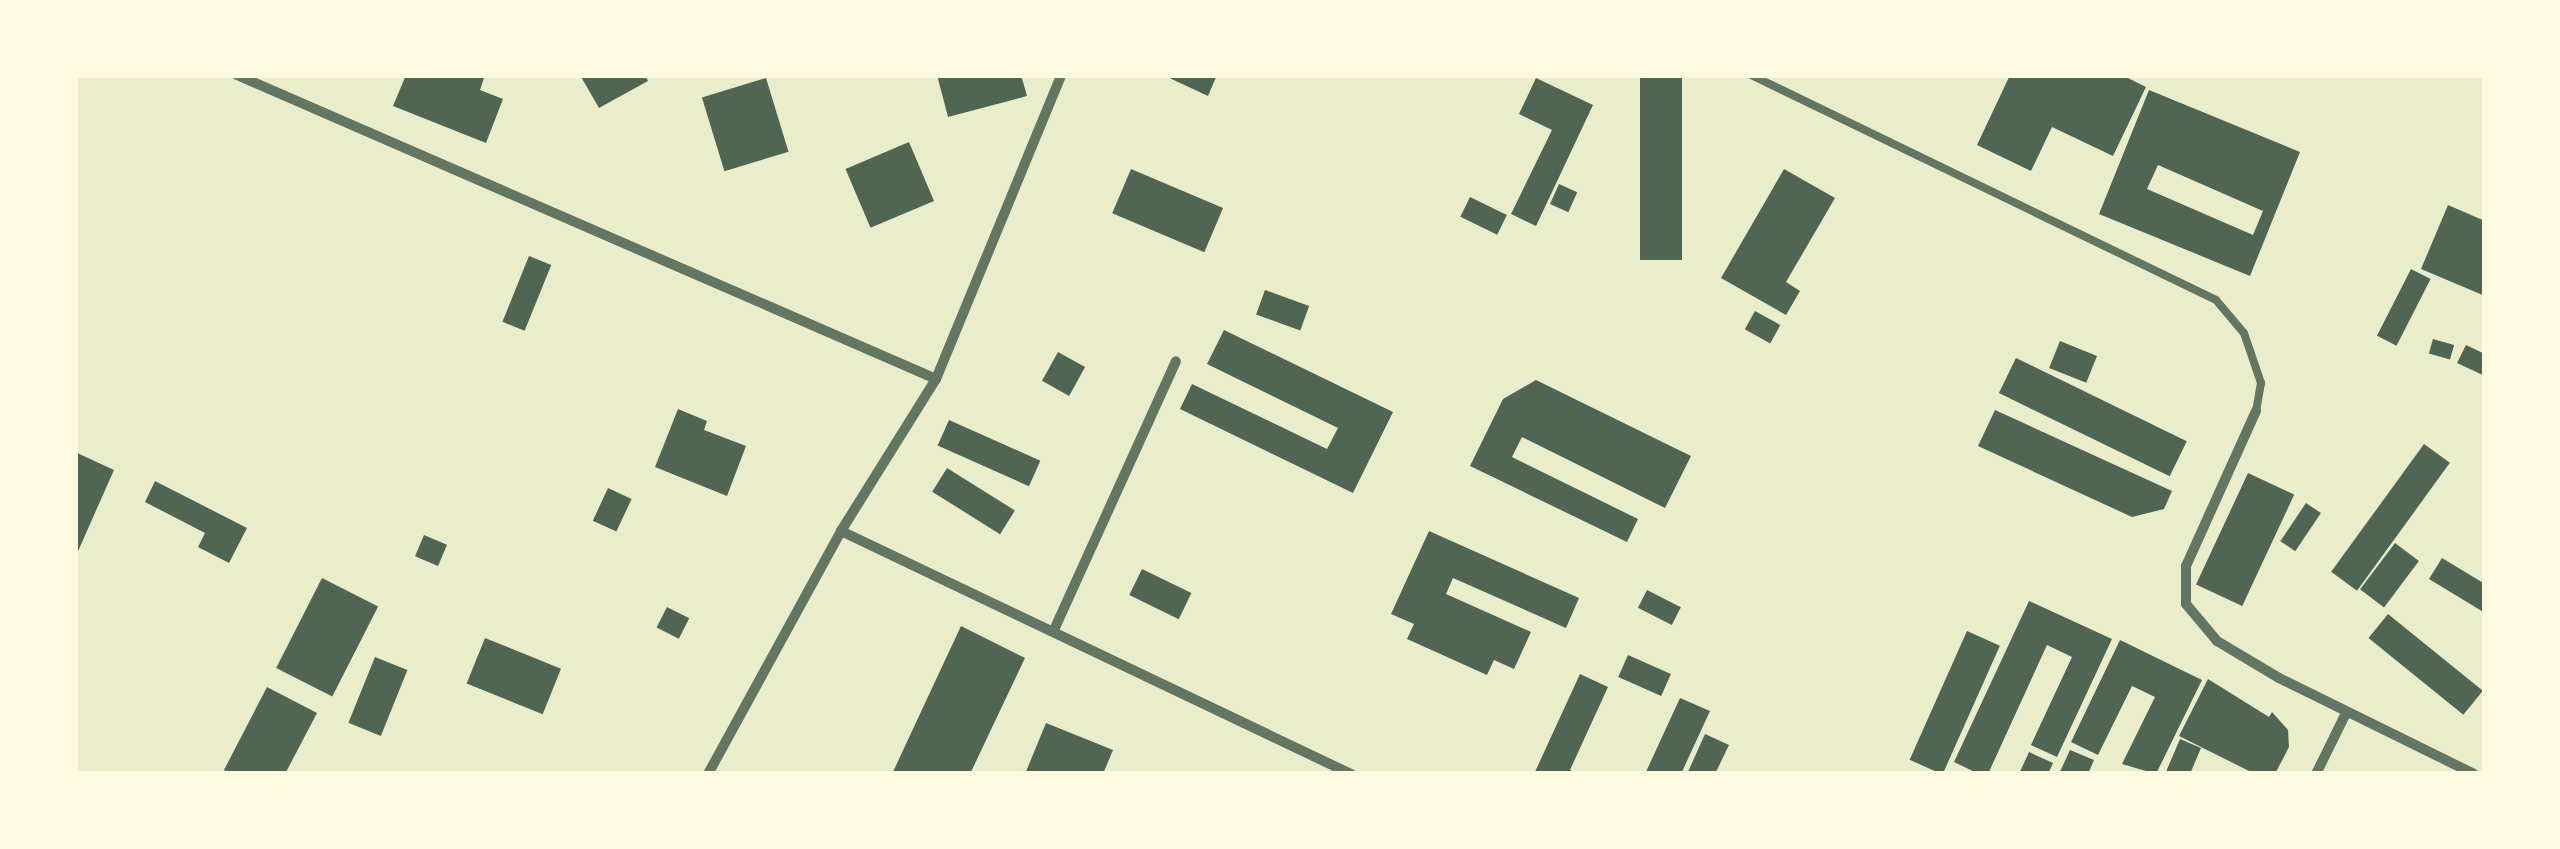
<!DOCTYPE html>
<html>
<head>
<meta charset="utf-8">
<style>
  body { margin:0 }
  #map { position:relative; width:2560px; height:849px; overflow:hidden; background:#e9edc9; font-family:"Roboto Condensed",sans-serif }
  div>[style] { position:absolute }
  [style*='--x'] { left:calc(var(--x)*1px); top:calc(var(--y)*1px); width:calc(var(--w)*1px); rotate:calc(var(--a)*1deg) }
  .building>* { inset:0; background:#4f6655; transform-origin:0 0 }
  .service>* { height:8px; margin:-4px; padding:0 4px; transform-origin:4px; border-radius:4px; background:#617663 }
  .minor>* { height:10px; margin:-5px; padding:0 5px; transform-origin:5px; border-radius:5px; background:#617663 }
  span { translate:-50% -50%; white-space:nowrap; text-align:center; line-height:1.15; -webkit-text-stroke:9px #fefae0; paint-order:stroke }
  .frame { position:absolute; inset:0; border:78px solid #fefae0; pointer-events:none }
</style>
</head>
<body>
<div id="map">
  <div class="building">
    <i style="clip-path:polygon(406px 75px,485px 75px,480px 90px,503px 99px,486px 143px,393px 106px)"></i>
    <i style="clip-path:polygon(580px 75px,645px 75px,648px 81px,599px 108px)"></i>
    <i style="clip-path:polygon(937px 75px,1021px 75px,1027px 96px,948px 117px)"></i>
    <i style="clip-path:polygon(1163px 75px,1217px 75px,1208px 96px)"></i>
    <i style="left:1640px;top:75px;width:42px;height:185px"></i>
    <i style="clip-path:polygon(2010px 75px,2122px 75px,2146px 87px,2113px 156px,2052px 127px,2031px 171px,1977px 145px)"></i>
    <i style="left:766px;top:78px;width:77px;height:67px;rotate:73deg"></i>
    <i style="clip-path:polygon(1536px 78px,1593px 105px,1536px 226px,1511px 214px,1552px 130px,1519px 114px)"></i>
    <i style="clip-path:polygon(evenodd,2149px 90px,2300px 152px,2250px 276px,2099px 214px,2149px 90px,2158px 165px,2263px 211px,2253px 235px,2147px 189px,2158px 165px)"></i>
    <i style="left:909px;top:142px;width:64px;height:69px;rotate:67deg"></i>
    <i style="left:1131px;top:169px;width:100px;height:48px;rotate:23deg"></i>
    <i style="clip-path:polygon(1784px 169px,1835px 198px,1786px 282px,1800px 291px,1786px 315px,1721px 278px)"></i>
    <i style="left:1559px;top:184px;width:20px;height:22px;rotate:24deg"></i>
    <i style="left:1470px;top:197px;width:41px;height:22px;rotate:26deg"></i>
    <i style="clip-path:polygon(2448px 205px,2485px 221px,2485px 296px,2421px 269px)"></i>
    <i style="left:529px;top:256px;width:24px;height:71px;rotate:22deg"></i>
    <i style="left:2411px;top:269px;width:22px;height:75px;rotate:27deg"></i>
    <i style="left:1265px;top:290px;width:47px;height:26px;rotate:20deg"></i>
    <i style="left:1755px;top:311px;width:29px;height:21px;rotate:29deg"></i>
    <i style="clip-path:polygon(1224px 330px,1393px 412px,1353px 493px,1180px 409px,1192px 384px,1327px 449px,1338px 428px,1207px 364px)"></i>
    <i style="left:2433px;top:339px;width:22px;height:15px;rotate:16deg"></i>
    <i style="left:2060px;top:341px;width:40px;height:29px;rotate:22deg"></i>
    <i style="clip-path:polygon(2466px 345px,2485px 354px,2485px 376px,2457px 363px)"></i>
    <i style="left:1058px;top:352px;width:31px;height:33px;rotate:29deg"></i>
    <i style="left:2016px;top:358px;width:190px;height:39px;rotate:26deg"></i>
    <i style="clip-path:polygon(1536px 380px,1691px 456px,1665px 508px,1522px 437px,1512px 457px,1638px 519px,1627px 542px,1470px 466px,1503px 399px)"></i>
    <i style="clip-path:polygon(678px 409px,707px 421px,704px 430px,746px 446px,727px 496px,655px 467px)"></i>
    <i style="clip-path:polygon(1995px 410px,2172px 491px,2164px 509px,2132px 517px,1978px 446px)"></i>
    <i style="left:949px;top:420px;width:100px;height:28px;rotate:24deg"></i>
    <i style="left:2424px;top:444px;width:32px;height:158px;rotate:36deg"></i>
    <i style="clip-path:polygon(75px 452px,114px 470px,75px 558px)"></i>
    <i style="left:947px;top:468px;width:80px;height:28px;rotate:32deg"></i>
    <i style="left:2248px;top:473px;width:51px;height:123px;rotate:25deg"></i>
    <i style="clip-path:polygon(155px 481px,247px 528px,229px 563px,198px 547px,205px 533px,145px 502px)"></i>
    <i style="left:608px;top:488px;width:26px;height:36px;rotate:25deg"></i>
    <i style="left:2306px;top:503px;width:18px;height:46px;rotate:34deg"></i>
    <i style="clip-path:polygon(1429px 531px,1579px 598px,1566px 628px,1453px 578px,1446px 594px,1531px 632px,1514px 669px,1494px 660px,1487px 675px,1407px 639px,1414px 624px,1391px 614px)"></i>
    <i style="left:424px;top:535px;width:25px;height:23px;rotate:23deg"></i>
    <i style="left:2395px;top:543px;width:30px;height:58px;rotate:37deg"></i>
    <i style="clip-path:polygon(2442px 558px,2485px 584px,2485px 613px,2429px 579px)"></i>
    <i style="left:1142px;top:569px;width:55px;height:29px;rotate:26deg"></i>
    <i style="left:322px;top:578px;width:63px;height:101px;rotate:27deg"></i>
    <i style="left:1647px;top:590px;width:38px;height:20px;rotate:27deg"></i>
    <i style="clip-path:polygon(2029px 601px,2112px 639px,2057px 757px,2031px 745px,2072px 657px,2047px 645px,1988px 774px,1979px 774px,1954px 762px)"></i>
    <i style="left:667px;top:607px;width:25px;height:23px;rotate:27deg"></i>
    <i style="left:2388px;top:614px;width:122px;height:31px;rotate:39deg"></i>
    <i style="clip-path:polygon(961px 626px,1025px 658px,970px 774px,892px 774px)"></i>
    <i style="left:1967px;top:631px;width:36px;height:141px;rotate:24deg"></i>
    <i style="left:485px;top:638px;width:82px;height:49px;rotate:22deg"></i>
    <i style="clip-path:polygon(2120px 640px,2202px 680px,2156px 774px,2122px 764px,2155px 697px,2132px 686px,2098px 755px,2071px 742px)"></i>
    <i style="left:1628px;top:655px;width:47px;height:24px;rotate:24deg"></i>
    <i style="left:375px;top:657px;width:35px;height:71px;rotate:22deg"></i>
    <i style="clip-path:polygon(1580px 674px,1608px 687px,1570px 770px,1579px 774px,1534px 774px)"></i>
    <i style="clip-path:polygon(2208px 679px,2269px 717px,2272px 712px,2288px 730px,2289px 747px,2275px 774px,2255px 774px,2179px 736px)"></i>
    <i style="clip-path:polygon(267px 687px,317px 713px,285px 774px,231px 774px,224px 770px)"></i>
    <i style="clip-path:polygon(1680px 698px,1710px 711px,1681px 774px,1645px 774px)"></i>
    <i style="clip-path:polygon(1046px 723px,1113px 750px,1103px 774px,1025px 774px)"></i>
    <i style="clip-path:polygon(1705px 734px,1729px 745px,1715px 774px,1687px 774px)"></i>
    <i style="clip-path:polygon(2180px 739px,2201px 748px,2190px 774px,2165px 774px)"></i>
    <i style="clip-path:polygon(2070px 750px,2094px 760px,2088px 774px,2059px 774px)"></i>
    <i style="clip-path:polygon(2029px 752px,2053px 763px,2048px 774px,2019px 774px)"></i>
  </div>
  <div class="service">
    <i style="--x:1751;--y:75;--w:517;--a:25.82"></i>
    <i style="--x:2216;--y:300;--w:43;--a:49.7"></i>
    <i style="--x:2244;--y:333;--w:53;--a:71.2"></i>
    <i style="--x:2261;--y:383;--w:28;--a:100"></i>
  </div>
  <div class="minor">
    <i style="--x:237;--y:75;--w:762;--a:23.5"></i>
    <i style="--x:2256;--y:411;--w:170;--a:114.3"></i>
    <i style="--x:2186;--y:566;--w:38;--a:90"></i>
    <i style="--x:2186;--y:604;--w:48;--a:50"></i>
    <i style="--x:2217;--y:641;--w:72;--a:30.8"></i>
    <i style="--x:2279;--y:678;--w:217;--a:26.2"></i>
    <i style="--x:841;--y:531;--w:565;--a:25.48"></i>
    <i style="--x:1054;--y:630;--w:295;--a:-65.6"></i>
    <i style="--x:708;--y:774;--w:277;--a:-61.3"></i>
    <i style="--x:841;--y:531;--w:179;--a:-58"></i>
    <i style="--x:936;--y:379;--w:329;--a:-67.6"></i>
    <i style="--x:2316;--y:774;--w:68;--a:-63.8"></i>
  </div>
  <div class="frame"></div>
</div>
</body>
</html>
